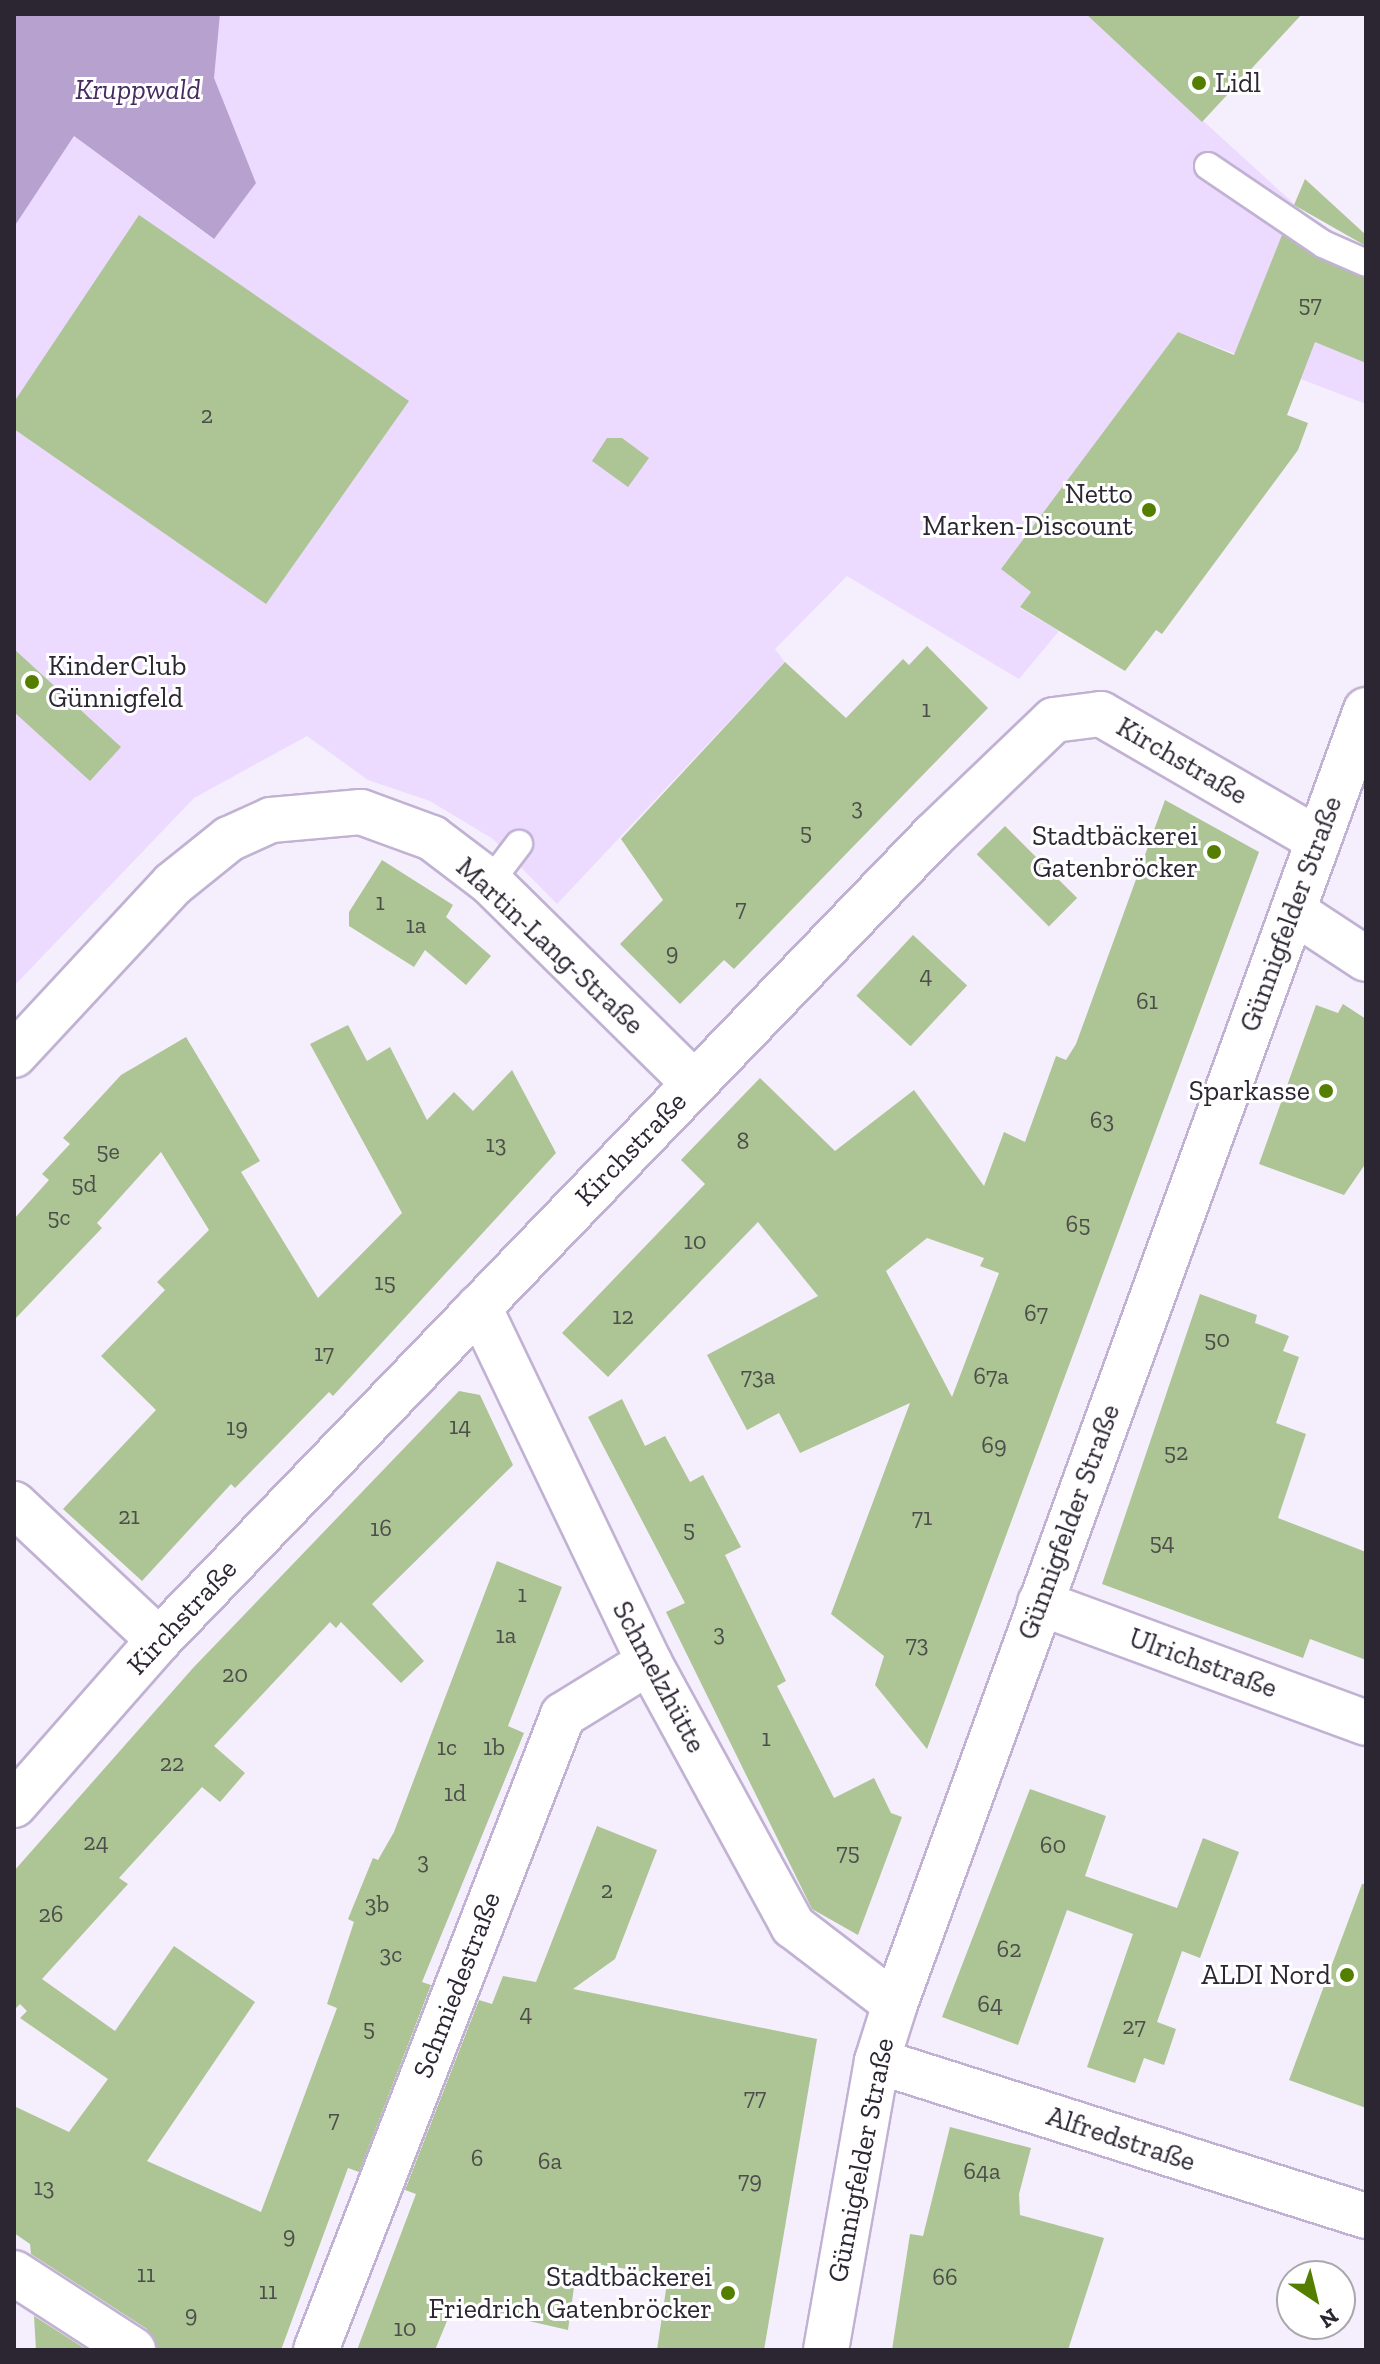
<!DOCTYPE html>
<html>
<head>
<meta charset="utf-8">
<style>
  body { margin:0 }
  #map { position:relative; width:1380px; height:2364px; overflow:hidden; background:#f5eefd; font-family:"Zilla Slab",serif }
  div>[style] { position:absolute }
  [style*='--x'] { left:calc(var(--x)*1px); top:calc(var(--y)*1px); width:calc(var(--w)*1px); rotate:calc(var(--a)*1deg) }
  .green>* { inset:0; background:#ecdbff }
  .forest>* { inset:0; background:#b6a1cf }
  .building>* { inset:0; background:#adc494; transform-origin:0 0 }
  .roads { filter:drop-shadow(2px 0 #c1b2d3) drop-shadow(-2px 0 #c1b2d3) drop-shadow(0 2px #c1b2d3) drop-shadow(0 -2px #c1b2d3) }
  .service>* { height:26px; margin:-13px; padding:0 13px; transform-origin:13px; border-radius:13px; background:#fff }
  .minor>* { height:44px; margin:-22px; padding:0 22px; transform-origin:22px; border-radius:22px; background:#fff }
  .tertiary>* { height:44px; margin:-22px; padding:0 22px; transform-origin:22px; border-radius:22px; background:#fff }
  .dots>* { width:22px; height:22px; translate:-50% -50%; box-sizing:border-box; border:4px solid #fff; border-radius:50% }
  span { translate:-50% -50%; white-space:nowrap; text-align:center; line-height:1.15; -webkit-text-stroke:6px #fff; paint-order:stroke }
  .number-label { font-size:24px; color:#4c4e4b }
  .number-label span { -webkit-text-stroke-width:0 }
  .poi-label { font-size:28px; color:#2c2633 }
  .left { translate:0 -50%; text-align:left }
  .right { translate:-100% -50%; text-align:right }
  .park-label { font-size:28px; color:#482a63; font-style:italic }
  .street-label { font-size:28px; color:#2c2633 }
  .frame { position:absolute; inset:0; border:16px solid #2c2633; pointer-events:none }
  .north { position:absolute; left:1276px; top:2260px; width:80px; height:80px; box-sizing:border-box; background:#fff; border:2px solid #aba8ad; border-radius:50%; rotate:145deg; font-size:22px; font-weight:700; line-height:32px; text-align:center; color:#2c2633 }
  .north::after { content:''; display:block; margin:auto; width:28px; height:36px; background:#547e00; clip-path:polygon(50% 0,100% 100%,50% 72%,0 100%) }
</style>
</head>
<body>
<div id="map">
  <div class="green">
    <i style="clip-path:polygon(220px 14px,1086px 14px,1327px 234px,1366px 249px,1366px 404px,1178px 332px,1001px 569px,1031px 592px,1020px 608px,1059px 631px,1019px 679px,847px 576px,775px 649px,785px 662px,557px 904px,493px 839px,430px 801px,368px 780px,307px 736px,194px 798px,14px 986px,14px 227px,74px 136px,213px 239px,256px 182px,213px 78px)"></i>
  </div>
  <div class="forest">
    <i style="clip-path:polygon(14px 14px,220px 14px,214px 78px,256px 183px,214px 239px,74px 136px,14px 227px)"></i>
  </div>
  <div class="building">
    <i style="clip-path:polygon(1086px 14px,1302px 14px,1202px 122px)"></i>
    <i style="clip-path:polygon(1305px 179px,1366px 235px,1366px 246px,1294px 205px)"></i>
    <i style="clip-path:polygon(139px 215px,409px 401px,266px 604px,14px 429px,14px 402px)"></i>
    <i style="clip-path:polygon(1282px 235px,1366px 279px,1366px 363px,1315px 342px,1287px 415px,1308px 423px,1298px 450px,1162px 634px,1156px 630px,1125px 671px,1020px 607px,1031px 592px,1001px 569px,1178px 332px,1234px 355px)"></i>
    <i style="clip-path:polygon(607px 438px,622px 438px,649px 458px,628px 487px,592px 461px)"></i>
    <i style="clip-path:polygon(927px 646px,988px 708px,734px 969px,724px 960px,680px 1004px,620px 944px,663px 900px,621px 839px,785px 662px,846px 718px,903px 659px,909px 665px)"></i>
    <i style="clip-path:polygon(14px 649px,121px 747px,90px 781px,14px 712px)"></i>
    <i style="clip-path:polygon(evenodd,1165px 800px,1259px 852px,927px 1749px,875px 1685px,884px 1656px,831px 1614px,910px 1403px,800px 1453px,779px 1413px,747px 1430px,707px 1355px,818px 1296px,758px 1222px,608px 1377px,562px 1333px,705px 1184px,681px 1160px,760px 1078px,835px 1151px,914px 1090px,984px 1186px,1004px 1132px,1025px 1142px,1056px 1056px,1066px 1060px,1076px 1044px,1165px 800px,927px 1238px,984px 1258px,980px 1266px,999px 1273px,952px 1397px,886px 1271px,927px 1238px)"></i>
    <i style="left:1005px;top:826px;width:102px;height:40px;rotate:45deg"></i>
    <i style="clip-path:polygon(382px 860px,453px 905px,446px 917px,491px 956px,466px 985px,425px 950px,414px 967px,349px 926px,349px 912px)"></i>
    <i style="left:913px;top:935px;width:74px;height:83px;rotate:43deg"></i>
    <i style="clip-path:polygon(1343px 1004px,1366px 1019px,1366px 1163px,1344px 1195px,1259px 1164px,1316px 1005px,1338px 1013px)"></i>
    <i style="clip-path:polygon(348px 1025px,367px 1061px,390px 1047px,427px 1120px,454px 1092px,473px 1111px,512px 1070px,556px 1153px,333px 1396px,329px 1392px,235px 1488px,231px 1484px,142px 1581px,63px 1509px,156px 1410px,101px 1356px,165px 1290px,157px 1282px,209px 1230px,161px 1152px,97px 1223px,102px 1228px,14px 1320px,14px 1219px,49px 1180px,42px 1174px,70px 1144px,63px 1138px,121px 1075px,186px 1037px,260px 1161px,241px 1172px,318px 1298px,402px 1213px,310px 1044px)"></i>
    <i style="clip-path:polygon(1200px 1294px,1257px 1315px,1255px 1323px,1289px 1336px,1283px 1351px,1299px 1357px,1276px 1423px,1306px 1434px,1278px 1518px,1366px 1552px,1366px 1660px,1310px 1639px,1303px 1658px,1102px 1584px)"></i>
    <i style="clip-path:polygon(459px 1391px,480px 1395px,513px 1465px,372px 1604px,424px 1661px,401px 1683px,341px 1622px,336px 1628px,330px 1622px,214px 1746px,245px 1773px,220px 1802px,202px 1787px,119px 1878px,128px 1884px,42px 1979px,115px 2031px,174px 1946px,255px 2002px,147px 2161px,261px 2212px,337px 2008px,327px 2004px,354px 1922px,348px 1919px,373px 1858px,378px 1860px,394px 1832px,497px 1561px,562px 1587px,508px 1726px,524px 1733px,422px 1982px,431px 1985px,359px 2172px,348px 2168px,281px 2350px,158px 2350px,147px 2329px,31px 2254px,30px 2244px,14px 2233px,14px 2106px,69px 2132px,108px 2079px,20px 2018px,27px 2011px,20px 2004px,14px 2010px,14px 1871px,193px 1668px)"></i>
    <i style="clip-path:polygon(622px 1399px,645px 1446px,665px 1436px,690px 1482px,703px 1475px,741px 1547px,725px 1555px,786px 1681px,777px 1686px,834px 1798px,874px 1778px,891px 1813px,902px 1817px,858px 1935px,812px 1909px,666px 1612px,685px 1603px,588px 1417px)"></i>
    <i style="clip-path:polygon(1030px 1789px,1106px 1816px,1085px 1876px,1177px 1908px,1203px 1838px,1239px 1852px,1200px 1958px,1182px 1951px,1157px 2022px,1176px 2029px,1164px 2065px,1144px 2058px,1135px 2083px,1087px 2067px,1133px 1934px,1067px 1910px,1018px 2045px,942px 2017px)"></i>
    <i style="clip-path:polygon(597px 1826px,657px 1850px,615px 1959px,573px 1989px,817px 2039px,764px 2350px,657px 2350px,668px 2276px,597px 2264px,589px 2285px,575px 2280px,568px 2330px,454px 2304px,435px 2350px,357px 2350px,416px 2194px,405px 2190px,479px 2000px,492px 2004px,503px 1976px,536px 1982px)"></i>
    <i style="clip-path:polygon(1362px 1884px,1366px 1884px,1366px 2108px,1289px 2080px)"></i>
    <i style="clip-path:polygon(950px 2127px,1031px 2148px,1019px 2194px,1020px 2215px,1104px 2238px,1068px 2350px,892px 2350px,910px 2234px,923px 2236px)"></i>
    <i style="clip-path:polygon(34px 2316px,87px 2350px,36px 2350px)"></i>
  </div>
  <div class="roads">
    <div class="service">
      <i style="--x:1208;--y:166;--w:139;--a:34.1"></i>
      <i style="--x:1323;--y:244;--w:47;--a:23.8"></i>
      <i style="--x:490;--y:882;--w:48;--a:-52.7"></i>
    </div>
    <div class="minor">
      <i style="--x:1293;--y:911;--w:87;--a:33.3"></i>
      <i style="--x:14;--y:1055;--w:233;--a:-47.1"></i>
      <i style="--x:173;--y:884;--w:72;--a:-38.8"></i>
      <i style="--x:229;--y:839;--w:46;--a:-24.3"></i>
      <i style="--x:271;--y:820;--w:90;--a:-5.1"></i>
      <i style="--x:361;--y:812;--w:76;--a:20.1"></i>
      <i style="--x:432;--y:838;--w:73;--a:37.2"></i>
      <i style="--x:490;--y:882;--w:286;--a:44.6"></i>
      <i style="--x:479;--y:1307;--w:394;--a:64.4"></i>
      <i style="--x:649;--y:1662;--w:301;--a:61.4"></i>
      <i style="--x:793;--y:1926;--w:128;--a:37.4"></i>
      <i style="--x:14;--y:1504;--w:199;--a:43.2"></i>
      <i style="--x:1040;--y:1603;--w:347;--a:20.2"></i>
      <i style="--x:14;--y:1805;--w:220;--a:-48.7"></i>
      <i style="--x:159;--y:1640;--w:1117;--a:-46.09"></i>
      <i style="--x:934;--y:835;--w:166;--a:-43.8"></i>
      <i style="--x:1054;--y:720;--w:47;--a:-7.3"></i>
      <i style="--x:1101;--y:714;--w:250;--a:30.1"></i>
      <i style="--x:877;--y:2061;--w:513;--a:17.59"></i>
      <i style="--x:14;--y:2273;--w:142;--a:32.9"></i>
      <i style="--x:316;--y:2350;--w:681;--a:-68.75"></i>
      <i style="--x:563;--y:1715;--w:101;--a:-31.6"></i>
    </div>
    <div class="tertiary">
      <i style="--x:826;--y:2350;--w:293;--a:-80"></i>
      <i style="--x:877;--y:2061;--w:60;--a:-72.5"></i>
      <i style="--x:895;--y:2004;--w:1377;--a:-70"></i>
    </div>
  </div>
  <div class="dots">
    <i style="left:1199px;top:83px;background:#547e00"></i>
    <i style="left:1149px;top:510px;background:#547e00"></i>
    <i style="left:32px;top:682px;background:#547e00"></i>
    <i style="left:1214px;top:852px;background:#547e00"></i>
    <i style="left:1326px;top:1091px;background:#547e00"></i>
    <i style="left:1347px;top:1975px;background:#547e00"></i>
    <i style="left:728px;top:2293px;background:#547e00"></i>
  </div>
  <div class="number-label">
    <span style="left:1310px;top:304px">57</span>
    <span style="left:207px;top:415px">2</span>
    <span style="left:926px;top:709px">1</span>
    <span style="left:857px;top:807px">3</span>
    <span style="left:806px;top:832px">5</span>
    <span style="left:380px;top:902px">1</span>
    <span style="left:741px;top:908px">7</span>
    <span style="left:416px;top:925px">1a</span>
    <span style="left:672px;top:952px">9</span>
    <span style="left:926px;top:975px">4</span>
    <span style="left:1147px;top:1001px">61</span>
    <span style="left:1102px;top:1120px">63</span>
    <span style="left:743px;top:1141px">8</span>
    <span style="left:496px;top:1144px">13</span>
    <span style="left:108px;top:1151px">5e</span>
    <span style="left:84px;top:1184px">5d</span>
    <span style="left:59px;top:1217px">5c</span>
    <span style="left:1078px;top:1224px">65</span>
    <span style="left:695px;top:1241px">10</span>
    <span style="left:385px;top:1282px">15</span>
    <span style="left:1036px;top:1313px">67</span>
    <span style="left:623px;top:1316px">12</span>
    <span style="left:1217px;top:1339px">50</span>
    <span style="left:324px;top:1353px">17</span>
    <span style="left:758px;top:1376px">73a</span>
    <span style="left:991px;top:1376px">67a</span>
    <span style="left:460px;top:1426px">14</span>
    <span style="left:237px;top:1427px">19</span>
    <span style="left:994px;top:1445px">69</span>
    <span style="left:1176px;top:1452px">52</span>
    <span style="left:129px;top:1516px">21</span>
    <span style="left:922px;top:1517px">71</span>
    <span style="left:381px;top:1528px">16</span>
    <span style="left:689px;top:1529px">5</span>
    <span style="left:1162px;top:1542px">54</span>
    <span style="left:522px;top:1594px">1</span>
    <span style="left:719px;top:1633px">3</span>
    <span style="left:506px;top:1635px">1a</span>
    <span style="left:917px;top:1644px">73</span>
    <span style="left:235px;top:1674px">20</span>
    <span style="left:766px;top:1738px">1</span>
    <span style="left:447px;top:1747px">1c</span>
    <span style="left:494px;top:1747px">1b</span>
    <span style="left:172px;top:1763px">22</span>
    <span style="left:455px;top:1793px">1d</span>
    <span style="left:96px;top:1842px">24</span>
    <span style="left:1053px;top:1845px">60</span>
    <span style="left:848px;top:1852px">75</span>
    <span style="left:423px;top:1861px">3</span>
    <span style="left:607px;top:1890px">2</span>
    <span style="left:377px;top:1904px">3b</span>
    <span style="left:51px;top:1914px">26</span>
    <span style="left:1009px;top:1949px">62</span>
    <span style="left:391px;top:1954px">3c</span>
    <span style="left:990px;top:2004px">64</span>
    <span style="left:526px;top:2013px">4</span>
    <span style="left:1134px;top:2026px">27</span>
    <span style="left:369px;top:2028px">5</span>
    <span style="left:755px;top:2097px">77</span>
    <span style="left:334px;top:2119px">7</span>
    <span style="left:477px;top:2158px">6</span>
    <span style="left:550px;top:2161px">6a</span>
    <span style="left:982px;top:2171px">64a</span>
    <span style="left:750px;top:2180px">79</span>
    <span style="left:44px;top:2187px">13</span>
    <span style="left:289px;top:2235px">9</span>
    <span style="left:146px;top:2274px">11</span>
    <span style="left:945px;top:2277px">66</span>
    <span style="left:268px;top:2291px">11</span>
    <span style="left:191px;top:2314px">9</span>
    <span style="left:405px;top:2328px">10</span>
  </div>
  <div class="poi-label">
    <span class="left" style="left:1215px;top:83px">Lidl</span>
    <span class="right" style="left:1133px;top:510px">Netto<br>Marken-Discount</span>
    <span class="left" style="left:48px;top:682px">KinderClub<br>Günnigfeld</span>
    <span class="right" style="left:1198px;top:852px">Stadtbäckerei<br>Gatenbröcker</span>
    <span class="right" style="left:1310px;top:1091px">Sparkasse</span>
    <span class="right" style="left:1331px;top:1975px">ALDI Nord</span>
    <span class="right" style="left:712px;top:2293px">Stadtbäckerei<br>Friedrich Gatenbröcker</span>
  </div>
  <div class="park-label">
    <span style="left:138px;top:90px">Kruppwald</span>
  </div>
  <div class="street-label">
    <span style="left:1182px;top:761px;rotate:30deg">Kirchstraße</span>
    <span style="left:1291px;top:914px;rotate:-70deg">Günnigfelder Straße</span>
    <span style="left:550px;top:946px;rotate:43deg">Martin-Lang-Straße</span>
    <span style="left:631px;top:1149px;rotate:-46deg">Kirchstraße</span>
    <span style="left:1069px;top:1522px;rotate:-70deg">Günnigfelder Straße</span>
    <span style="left:182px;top:1617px;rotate:-47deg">Kirchstraße</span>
    <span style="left:1203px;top:1663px;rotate:20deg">Ulrichstraße</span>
    <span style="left:659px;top:1677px;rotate:62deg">Schmelzhütte</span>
    <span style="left:457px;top:1985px;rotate:-69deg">Schmiedestraße</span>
    <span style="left:1121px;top:2139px;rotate:18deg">Alfredstraße</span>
    <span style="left:861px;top:2160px;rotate:-79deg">Günnigfelder Straße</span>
  </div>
  <div class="frame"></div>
  <div class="north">N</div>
</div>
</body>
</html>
